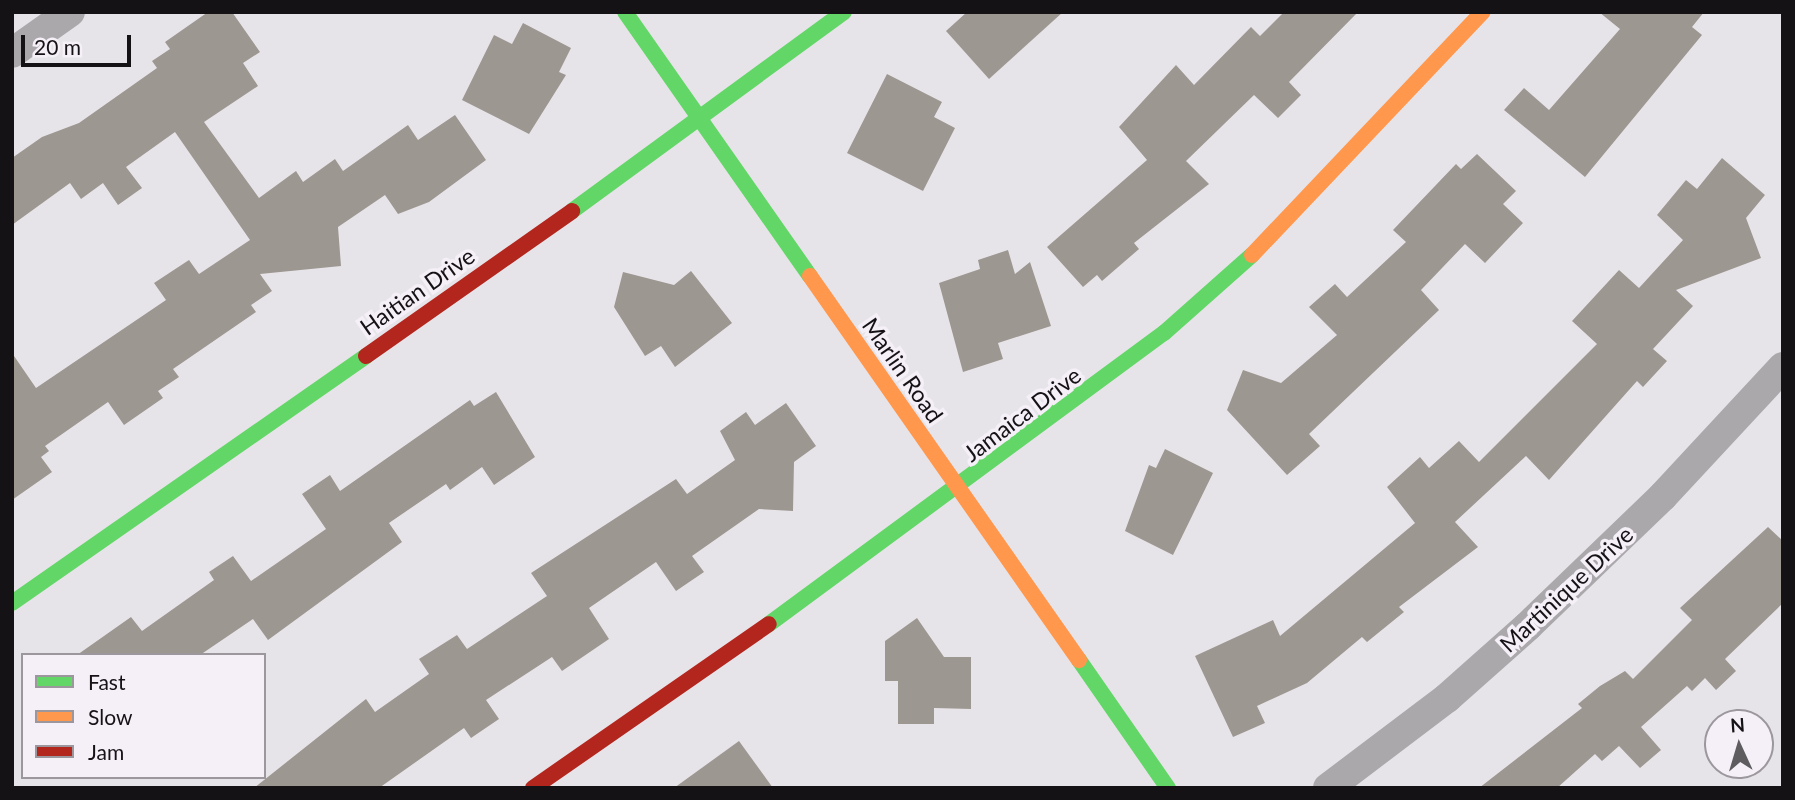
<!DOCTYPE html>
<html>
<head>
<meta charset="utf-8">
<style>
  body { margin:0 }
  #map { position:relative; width:1795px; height:800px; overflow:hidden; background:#e7e4e9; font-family:Lato,sans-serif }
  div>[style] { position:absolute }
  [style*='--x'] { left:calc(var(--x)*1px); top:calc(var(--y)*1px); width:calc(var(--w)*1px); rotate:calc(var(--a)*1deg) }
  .building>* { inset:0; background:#9d9791 }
  .street>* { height:30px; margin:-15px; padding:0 15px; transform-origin:15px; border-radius:15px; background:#aba8ac }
  .fast>* { height:16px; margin:-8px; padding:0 8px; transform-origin:8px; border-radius:8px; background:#63d668 }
  .slow>* { height:16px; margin:-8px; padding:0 8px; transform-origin:8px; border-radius:8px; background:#ff974d }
  .jam>* { height:16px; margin:-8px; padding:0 8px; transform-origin:8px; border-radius:8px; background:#b3261e }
  span { translate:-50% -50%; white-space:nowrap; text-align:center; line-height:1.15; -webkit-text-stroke:7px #f5eff8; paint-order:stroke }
  .street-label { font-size:23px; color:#151215 }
  .frame { position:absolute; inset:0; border:14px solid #151215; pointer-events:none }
  .legend { position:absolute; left:21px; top:653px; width:245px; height:126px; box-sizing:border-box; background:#f5eff8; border:2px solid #9b979d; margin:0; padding:9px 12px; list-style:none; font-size:21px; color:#151215 }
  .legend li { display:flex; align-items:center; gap:14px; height:35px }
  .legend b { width:35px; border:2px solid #9b979d }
  .north { position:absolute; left:1704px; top:709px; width:70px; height:70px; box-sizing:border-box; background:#f5eff8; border:2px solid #9b979d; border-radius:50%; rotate:356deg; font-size:19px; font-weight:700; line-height:28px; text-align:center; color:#151215 }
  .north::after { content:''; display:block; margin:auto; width:24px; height:32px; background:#5e5c5f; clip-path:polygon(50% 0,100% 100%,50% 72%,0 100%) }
  .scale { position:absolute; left:21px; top:35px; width:110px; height:32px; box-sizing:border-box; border:4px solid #151215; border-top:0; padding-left:9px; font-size:21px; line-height:24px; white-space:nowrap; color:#151215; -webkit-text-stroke:5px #f5eff8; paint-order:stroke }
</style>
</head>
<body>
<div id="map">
  <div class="building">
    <i style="clip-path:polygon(208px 12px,232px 12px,260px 52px,243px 63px,258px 86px,204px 122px,259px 198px,296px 171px,303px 182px,335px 159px,343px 171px,408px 125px,418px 140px,455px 115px,486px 160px,429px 202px,398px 214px,385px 195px,338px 227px,341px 266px,260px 274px,272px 291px,251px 305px,256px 312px,173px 369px,179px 377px,158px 391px,163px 398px,124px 425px,108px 402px,45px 446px,49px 451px,41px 457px,52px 472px,12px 500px,12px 353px,36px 388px,166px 300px,154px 283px,189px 260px,199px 274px,250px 240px,175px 132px,126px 167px,142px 188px,118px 205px,103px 183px,81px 199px,70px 183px,12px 225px,12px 158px,42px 137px,79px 123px,157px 68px,152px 61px,170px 49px,165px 42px)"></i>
    <i style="clip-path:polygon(967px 12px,1063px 12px,989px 79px,946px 31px)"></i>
    <i style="clip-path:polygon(1284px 12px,1358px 12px,1289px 82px,1301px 95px,1278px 118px,1254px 95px,1186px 161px,1209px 184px,1134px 243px,1139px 249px,1102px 281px,1097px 275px,1083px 287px,1047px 247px,1147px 160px,1119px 127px,1176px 65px,1194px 85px,1251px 27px,1260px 36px)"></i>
    <i style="clip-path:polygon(1599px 12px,1704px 12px,1692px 27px,1702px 35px,1585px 177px,1504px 110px,1524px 88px,1549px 110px,1620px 29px)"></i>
    <i style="clip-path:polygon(523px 23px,571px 48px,559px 72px,566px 75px,529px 134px,462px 100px,494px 35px,512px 44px)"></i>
    <i style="clip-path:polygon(887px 74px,942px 102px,934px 117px,955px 128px,923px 191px,847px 153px)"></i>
    <i style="clip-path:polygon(1477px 154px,1516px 191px,1503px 204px,1523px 223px,1485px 263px,1465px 244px,1421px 290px,1439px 310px,1309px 434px,1320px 446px,1287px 475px,1227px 410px,1243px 370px,1281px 383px,1337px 335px,1309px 307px,1335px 284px,1347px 297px,1406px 242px,1393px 230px,1456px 164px,1461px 169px)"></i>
    <i style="clip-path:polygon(1722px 158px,1765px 195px,1746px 218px,1761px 258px,1676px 290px,1693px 306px,1653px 349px,1667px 361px,1643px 387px,1637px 381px,1549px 480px,1526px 456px,1455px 522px,1478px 547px,1399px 607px,1404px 612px,1367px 642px,1362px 637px,1307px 683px,1257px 706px,1265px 723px,1233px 737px,1195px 656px,1273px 620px,1280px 636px,1415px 523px,1387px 487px,1420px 457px,1429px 468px,1459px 441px,1479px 462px,1597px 344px,1572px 321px,1619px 270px,1639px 288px,1683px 240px,1657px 215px,1686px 180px,1697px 189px)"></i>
    <i style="clip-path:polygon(1008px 250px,1015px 274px,1030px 262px,1051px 326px,998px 343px,1003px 359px,963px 372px,939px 283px,980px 269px,978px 260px)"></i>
    <i style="clip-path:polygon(691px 271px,732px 323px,675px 367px,661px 346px,645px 356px,614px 307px,623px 272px,674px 285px)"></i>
    <i style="clip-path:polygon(496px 392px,535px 457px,494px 485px,482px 467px,450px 490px,446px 484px,389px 523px,402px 542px,268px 640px,253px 619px,200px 655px,77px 655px,131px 617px,142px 631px,214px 580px,209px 572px,233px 556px,251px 581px,326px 529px,302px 494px,330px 475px,340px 491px,470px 400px,474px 406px)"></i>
    <i style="clip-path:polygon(786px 403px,816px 446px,794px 462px,793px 511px,759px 509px,692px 556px,704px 572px,676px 591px,656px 562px,589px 608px,609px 639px,562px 671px,552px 657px,486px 700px,499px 719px,471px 738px,464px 728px,379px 788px,254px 788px,366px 699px,375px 712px,429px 674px,419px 659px,457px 635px,467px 649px,547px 596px,531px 573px,676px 479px,687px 494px,735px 460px,720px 431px,746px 412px,755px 425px)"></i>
    <i style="clip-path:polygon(1165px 449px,1213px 473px,1173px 555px,1125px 531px,1149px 465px,1156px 468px)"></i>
    <i style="clip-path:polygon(1768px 527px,1783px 541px,1783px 603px,1725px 659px,1736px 671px,1716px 690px,1705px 678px,1692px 691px,1687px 686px,1641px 727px,1661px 750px,1640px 768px,1619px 746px,1602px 761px,1595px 754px,1557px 788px,1479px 788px,1582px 708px,1578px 704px,1600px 686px,1625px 671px,1633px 679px,1692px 620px,1680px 608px)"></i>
    <i style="clip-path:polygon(917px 618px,944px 657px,971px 657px,971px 709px,934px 708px,934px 724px,898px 724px,898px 681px,885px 681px,885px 641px)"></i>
    <i style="clip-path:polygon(739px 741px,773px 788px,674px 788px)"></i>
  </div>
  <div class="street">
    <i style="--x:12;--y:53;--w:71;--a:-35.3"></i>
    <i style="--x:1328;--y:788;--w:149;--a:-37.1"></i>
    <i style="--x:1447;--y:698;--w:108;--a:-41.6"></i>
    <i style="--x:1528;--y:626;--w:187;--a:-43.9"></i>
    <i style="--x:1663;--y:496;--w:176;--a:-47.1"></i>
  </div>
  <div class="fast">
    <i style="--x:625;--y:12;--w:322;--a:55"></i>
    <i style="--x:572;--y:211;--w:337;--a:-36.2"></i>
    <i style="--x:12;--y:603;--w:432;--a:-34.9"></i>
    <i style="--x:769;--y:624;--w:491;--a:-36.4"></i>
    <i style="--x:1164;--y:333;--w:118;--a:-41.6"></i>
    <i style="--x:1079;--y:660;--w:156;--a:55.2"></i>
  </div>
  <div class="slow">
    <i style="--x:1252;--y:255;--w:335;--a:-46.5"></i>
    <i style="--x:810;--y:276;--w:469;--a:55"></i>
  </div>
  <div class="jam">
    <i style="--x:366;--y:356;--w:252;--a:-35.1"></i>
    <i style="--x:533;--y:788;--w:287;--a:-34.8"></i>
  </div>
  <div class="street-label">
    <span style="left:417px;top:291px;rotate:-35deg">Haitian Drive</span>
    <span style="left:903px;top:370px;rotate:55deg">Marlin Road</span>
    <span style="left:1022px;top:414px;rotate:-37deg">Jamaica Drive</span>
    <span style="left:1566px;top:589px;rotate:-43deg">Martinique Drive</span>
  </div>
  <div class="frame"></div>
  <ul class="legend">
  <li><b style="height:9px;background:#63d668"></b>Fast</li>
  <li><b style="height:9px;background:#ff974d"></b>Slow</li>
  <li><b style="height:9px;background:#b3261e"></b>Jam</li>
  </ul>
  <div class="north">N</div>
  <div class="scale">20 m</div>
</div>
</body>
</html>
